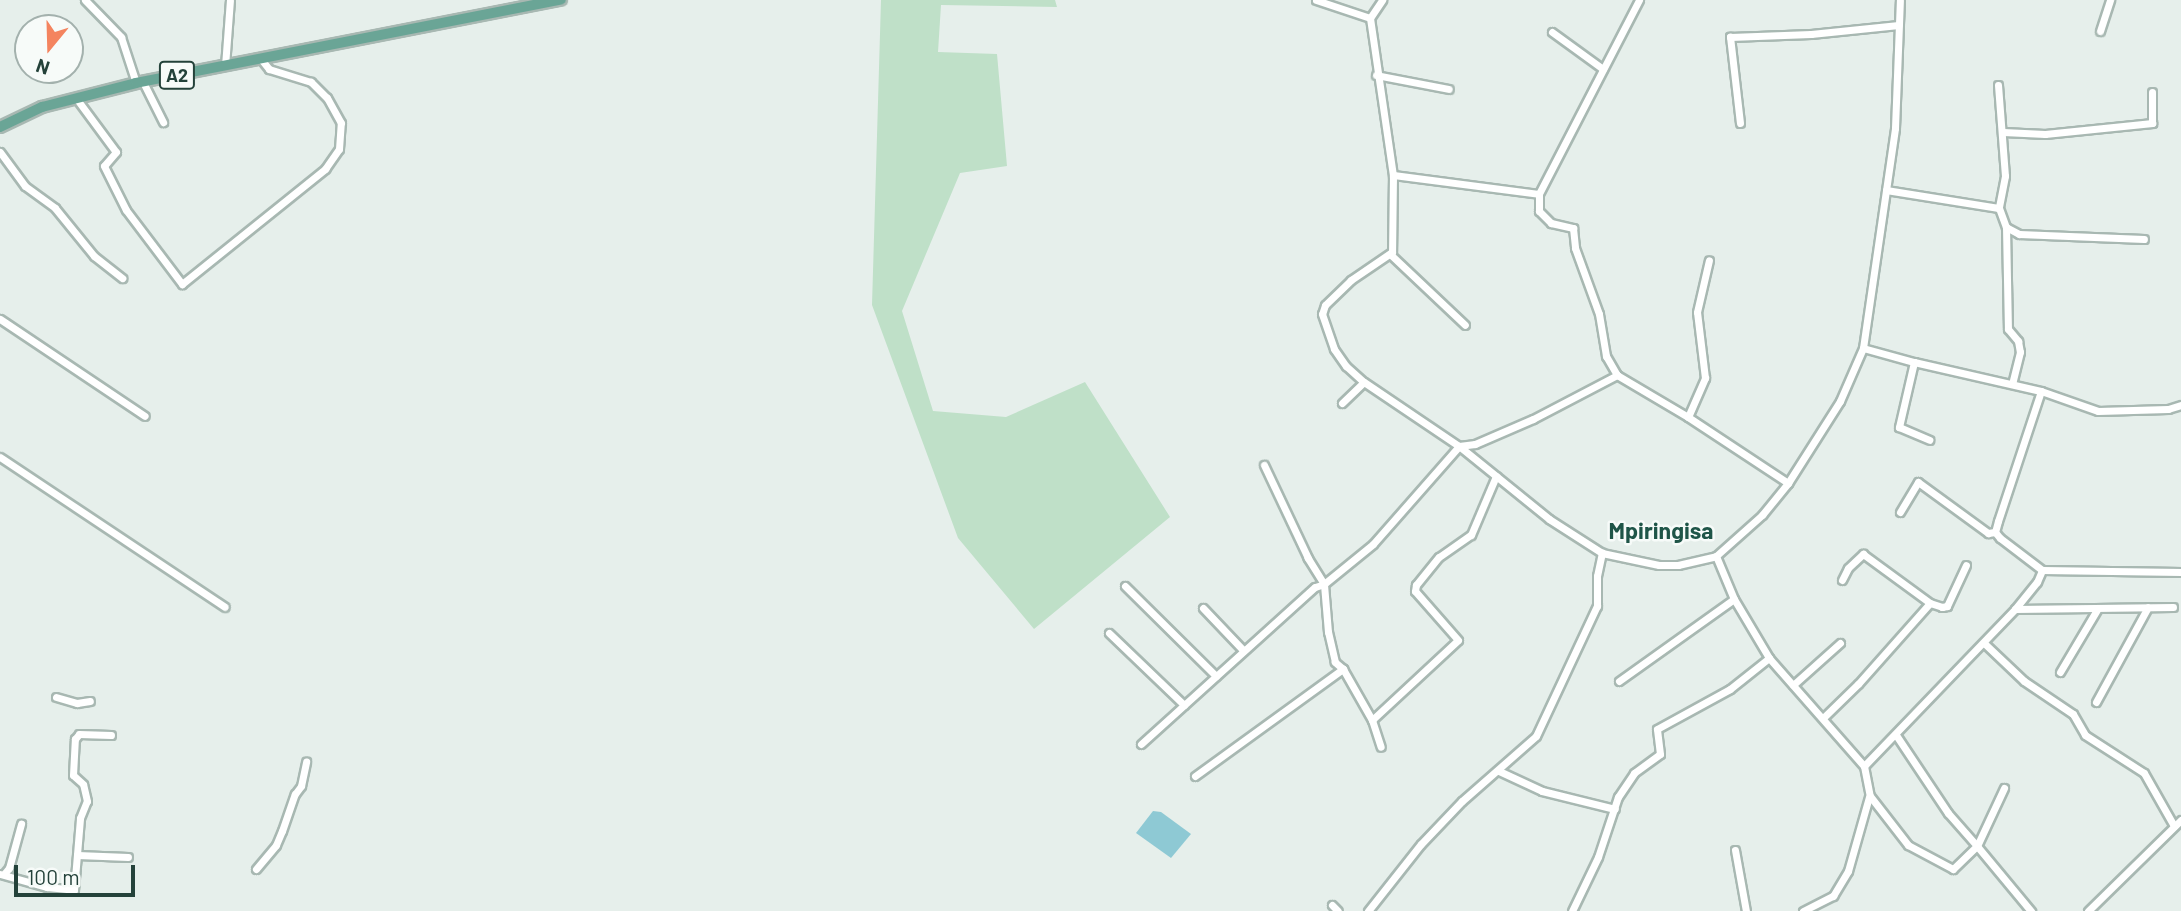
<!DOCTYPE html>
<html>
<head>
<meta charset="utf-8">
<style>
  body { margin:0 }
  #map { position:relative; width:2181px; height:911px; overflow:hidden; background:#e6efeb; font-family:Barlow,sans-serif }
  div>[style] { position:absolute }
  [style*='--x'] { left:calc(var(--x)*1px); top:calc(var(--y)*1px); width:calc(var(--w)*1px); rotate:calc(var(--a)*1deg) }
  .green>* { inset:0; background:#bfe0c8 }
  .water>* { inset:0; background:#8ec9d4 }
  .roads { filter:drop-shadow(2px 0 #a8b8b2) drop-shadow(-2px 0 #a8b8b2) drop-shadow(0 2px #a8b8b2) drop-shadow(0 -2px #a8b8b2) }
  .street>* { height:7px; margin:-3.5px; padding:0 3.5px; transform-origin:3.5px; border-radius:3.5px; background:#fff }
  .primary>* { height:10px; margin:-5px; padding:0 5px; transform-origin:5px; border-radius:5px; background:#6aa596 }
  span { translate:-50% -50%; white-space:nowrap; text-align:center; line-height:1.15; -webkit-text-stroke:5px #f7fbf9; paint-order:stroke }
  .shield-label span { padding:2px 5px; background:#f7fbf9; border:2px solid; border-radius:5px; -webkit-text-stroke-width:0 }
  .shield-label { font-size:18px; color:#24423a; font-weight:700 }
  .quarter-label { font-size:23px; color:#1f5548; font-weight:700 }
  .north { position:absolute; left:14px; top:14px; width:70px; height:70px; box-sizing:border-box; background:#f7fbf9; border:2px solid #a3b1ad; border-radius:50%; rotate:199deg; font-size:19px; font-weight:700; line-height:28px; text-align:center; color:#24423a }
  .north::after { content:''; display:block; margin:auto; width:24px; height:32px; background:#f4845f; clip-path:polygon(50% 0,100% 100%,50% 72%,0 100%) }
  .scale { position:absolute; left:14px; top:865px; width:121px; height:32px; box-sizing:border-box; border:4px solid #24423a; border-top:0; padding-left:9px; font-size:21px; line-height:24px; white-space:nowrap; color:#24423a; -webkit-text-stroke:5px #f7fbf9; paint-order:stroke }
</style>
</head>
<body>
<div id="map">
  <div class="green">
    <i style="clip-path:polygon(881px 0,1055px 0,1057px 7px,941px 5px,938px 52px,997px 54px,1007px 166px,960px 173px,902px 311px,933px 411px,1006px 417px,1085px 382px,1170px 517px,1034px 629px,958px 538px,872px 305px)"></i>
  </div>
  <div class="water">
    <i style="clip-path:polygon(1153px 811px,1161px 812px,1191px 834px,1171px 858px,1136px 833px)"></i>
  </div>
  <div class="roads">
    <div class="street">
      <i style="--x:85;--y:0;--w:52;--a:45.8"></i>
      <i style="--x:121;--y:37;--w:48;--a:71.9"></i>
      <i style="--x:1316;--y:0;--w:57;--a:18.4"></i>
      <i style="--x:1370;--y:18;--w:159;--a:81.7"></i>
      <i style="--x:1393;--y:175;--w:77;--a:90.7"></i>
      <i style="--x:1392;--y:252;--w:50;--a:145.7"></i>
      <i style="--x:1351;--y:280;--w:36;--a:136"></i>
      <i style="--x:1325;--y:305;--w:9;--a:108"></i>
      <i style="--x:1322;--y:314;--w:37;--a:71"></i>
      <i style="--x:1334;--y:349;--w:21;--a:55"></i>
      <i style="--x:1346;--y:366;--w:24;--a:42"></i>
      <i style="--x:1364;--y:382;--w:115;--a:34"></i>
      <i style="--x:1459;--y:446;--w:116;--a:39"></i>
      <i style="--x:1549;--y:519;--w:63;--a:32.7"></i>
      <i style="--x:1602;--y:553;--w:58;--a:11.9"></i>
      <i style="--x:1659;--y:565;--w:19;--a:0"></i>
      <i style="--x:1678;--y:565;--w:39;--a:-13"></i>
      <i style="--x:1716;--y:556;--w:47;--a:67.3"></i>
      <i style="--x:1734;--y:599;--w:69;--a:59.3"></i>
      <i style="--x:1769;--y:658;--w:144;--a:48.7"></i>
      <i style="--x:1864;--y:766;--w:218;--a:-46.1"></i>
      <i style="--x:2015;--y:609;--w:35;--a:-51"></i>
      <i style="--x:2037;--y:582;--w:13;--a:-67"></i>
      <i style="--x:1639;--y:0;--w:218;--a:117.3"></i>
      <i style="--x:1539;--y:194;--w:17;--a:90"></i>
      <i style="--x:1539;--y:211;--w:17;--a:45"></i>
      <i style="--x:1551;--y:223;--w:23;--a:13"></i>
      <i style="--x:1573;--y:228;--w:20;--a:84"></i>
      <i style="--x:1575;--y:248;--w:70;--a:70"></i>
      <i style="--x:1599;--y:314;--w:43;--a:80.5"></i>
      <i style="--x:1606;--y:356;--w:22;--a:60"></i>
      <i style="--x:1617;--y:375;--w:82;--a:30.6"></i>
      <i style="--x:1688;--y:417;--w:120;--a:33.4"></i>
      <i style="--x:1370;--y:18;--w:22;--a:-56"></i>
      <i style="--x:2100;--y:31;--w:33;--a:-72"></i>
      <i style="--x:1552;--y:32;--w:63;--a:36"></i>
      <i style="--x:225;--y:66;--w:66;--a:-85.7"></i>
      <i style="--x:1376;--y:75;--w:74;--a:10.9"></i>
      <i style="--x:143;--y:82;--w:45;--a:63.4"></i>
      <i style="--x:1998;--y:85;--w:91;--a:85.6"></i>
      <i style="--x:2005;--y:176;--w:33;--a:101"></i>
      <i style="--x:1999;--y:208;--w:20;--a:70"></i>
      <i style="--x:2006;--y:227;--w:102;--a:88.9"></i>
      <i style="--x:2008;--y:329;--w:16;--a:50"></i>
      <i style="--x:2018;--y:341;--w:11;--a:80"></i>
      <i style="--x:2020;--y:352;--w:32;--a:104"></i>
      <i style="--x:76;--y:98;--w:67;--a:53.5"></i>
      <i style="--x:116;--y:152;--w:18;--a:131"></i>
      <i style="--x:104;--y:166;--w:49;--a:63.4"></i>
      <i style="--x:126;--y:210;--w:93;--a:52.9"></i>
      <i style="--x:182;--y:284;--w:184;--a:-38.8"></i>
      <i style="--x:325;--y:169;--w:24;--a:-55"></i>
      <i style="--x:339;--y:149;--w:26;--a:-86"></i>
      <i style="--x:341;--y:123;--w:29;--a:-119"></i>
      <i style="--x:327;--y:98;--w:23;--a:-135"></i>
      <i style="--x:311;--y:82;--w:44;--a:-162.8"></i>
      <i style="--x:269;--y:69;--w:13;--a:-129"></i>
      <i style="--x:1740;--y:123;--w:87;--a:-96.6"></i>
      <i style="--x:1730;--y:37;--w:81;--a:-2.1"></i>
      <i style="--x:1811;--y:34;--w:88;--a:-5.8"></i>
      <i style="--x:2003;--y:132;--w:42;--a:2.7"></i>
      <i style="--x:2045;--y:134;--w:108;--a:-5.9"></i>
      <i style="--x:2152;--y:123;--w:31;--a:-90"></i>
      <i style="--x:0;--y:152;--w:42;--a:53.7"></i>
      <i style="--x:25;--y:186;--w:37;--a:36"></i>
      <i style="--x:55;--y:208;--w:62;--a:50.9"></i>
      <i style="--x:94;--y:256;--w:36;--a:38"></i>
      <i style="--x:1393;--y:175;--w:147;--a:7.4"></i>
      <i style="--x:1886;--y:190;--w:114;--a:9.1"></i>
      <i style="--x:2006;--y:227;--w:15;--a:28"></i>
      <i style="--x:2019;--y:234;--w:125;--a:2.3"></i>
      <i style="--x:1390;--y:254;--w:103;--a:43.4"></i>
      <i style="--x:0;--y:319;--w:174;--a:33.8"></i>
      <i style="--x:1863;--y:348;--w:53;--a:15.4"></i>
      <i style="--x:1914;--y:362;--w:130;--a:12.9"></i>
      <i style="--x:2041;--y:391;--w:60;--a:19.3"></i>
      <i style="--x:2098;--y:411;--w:70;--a:-1.6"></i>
      <i style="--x:2168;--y:409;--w:14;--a:-17"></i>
      <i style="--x:1914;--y:362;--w:67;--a:103"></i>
      <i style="--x:1899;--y:427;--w:33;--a:23"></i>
      <i style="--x:2041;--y:391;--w:137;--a:108.3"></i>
      <i style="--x:1998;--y:521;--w:11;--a:105"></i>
      <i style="--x:1995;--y:532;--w:8;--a:50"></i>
      <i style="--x:2000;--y:538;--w:53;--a:37.3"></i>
      <i style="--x:2042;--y:570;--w:139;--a:0.8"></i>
      <i style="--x:1342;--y:403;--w:30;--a:-44"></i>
      <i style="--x:1688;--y:417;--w:43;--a:-66.4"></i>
      <i style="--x:1705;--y:378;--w:66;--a:-96.9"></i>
      <i style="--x:1697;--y:312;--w:53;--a:-77"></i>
      <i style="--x:0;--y:457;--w:270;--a:33.7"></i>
      <i style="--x:1900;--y:512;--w:35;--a:-59"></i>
      <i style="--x:1918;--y:482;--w:87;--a:36.1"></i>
      <i style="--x:1988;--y:533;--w:7;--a:-8"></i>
      <i style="--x:1716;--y:556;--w:62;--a:-41.7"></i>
      <i style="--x:1762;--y:515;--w:41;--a:-50.9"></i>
      <i style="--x:1788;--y:483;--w:97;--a:-57.6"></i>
      <i style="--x:1840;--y:401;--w:58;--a:-66.5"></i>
      <i style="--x:1863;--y:348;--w:222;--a:-81.7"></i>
      <i style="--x:1895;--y:128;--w:128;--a:-87.8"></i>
      <i style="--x:1842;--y:580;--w:13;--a:-63"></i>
      <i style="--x:1848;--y:568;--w:21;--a:-43"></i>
      <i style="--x:1863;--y:554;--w:83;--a:36.2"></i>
      <i style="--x:1930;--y:603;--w:13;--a:18"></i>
      <i style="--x:1942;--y:607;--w:5;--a:-11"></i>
      <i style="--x:1947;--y:606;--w:45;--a:-65.1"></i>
      <i style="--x:1125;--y:586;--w:128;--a:44.7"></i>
      <i style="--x:1203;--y:608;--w:59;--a:46.4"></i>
      <i style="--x:2015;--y:609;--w:158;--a:-0.7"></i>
      <i style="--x:1109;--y:633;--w:104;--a:43.8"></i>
      <i style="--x:1984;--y:643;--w:55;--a:43.5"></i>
      <i style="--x:2024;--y:681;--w:59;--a:34"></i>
      <i style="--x:2073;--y:714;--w:24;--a:60"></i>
      <i style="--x:2085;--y:735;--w:70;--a:32.8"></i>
      <i style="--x:2144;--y:773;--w:61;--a:60.5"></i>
      <i style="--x:1343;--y:669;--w:59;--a:60.4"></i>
      <i style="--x:1372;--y:720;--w:28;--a:72"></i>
      <i style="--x:2060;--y:672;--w:74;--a:-59.3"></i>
      <i style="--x:1619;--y:681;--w:141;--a:-35.5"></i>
      <i style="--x:1793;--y:685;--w:63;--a:-41.8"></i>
      <i style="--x:56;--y:697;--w:22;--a:16"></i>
      <i style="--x:77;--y:703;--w:13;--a:-9"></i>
      <i style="--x:2096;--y:702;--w:108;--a:-61.3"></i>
      <i style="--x:1823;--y:718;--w:49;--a:-44.2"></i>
      <i style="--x:1858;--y:684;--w:108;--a:-48.4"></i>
      <i style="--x:1372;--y:720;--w:117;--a:-42.9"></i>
      <i style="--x:1458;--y:640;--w:65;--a:-131.3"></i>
      <i style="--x:1415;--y:591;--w:6;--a:-81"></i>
      <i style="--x:1416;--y:585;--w:36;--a:-51"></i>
      <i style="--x:1439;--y:557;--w:39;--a:-35"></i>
      <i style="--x:1471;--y:535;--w:64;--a:-67"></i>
      <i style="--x:1896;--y:735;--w:94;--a:56.3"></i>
      <i style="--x:1948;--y:813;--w:44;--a:48.7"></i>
      <i style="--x:1977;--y:846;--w:64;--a:-65"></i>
      <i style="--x:1141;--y:744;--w:234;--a:-42.1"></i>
      <i style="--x:1315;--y:587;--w:9;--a:-18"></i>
      <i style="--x:1324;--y:584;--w:31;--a:-122"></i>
      <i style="--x:1308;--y:558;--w:103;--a:-115.3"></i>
      <i style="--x:1864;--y:766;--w:31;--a:79"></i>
      <i style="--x:1870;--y:796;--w:62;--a:52.2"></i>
      <i style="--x:1908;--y:845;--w:51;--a:28.1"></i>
      <i style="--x:1953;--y:869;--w:33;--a:-44"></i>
      <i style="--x:1977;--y:846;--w:85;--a:50.3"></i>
      <i style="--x:1499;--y:771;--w:47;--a:24.9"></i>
      <i style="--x:1542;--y:791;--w:75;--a:13.9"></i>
      <i style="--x:1195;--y:776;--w:183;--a:-35.9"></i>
      <i style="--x:1343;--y:669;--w:11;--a:-139"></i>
      <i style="--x:1335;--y:662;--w:31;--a:-103"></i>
      <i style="--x:1328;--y:632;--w:48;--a:-94.8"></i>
      <i style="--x:1324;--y:584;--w:63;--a:-39.2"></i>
      <i style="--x:1373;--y:544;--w:130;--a:-48.7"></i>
      <i style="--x:1459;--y:446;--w:16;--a:-7"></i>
      <i style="--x:1475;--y:444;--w:63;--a:-23.3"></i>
      <i style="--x:1533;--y:419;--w:95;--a:-27.6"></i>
      <i style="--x:1735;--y:850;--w:62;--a:79.8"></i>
      <i style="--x:77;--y:855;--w:51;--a:2.2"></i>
      <i style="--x:256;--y:869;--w:31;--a:-50"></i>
      <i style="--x:276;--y:845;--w:15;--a:-67"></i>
      <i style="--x:282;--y:831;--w:39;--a:-71"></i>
      <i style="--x:295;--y:794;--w:10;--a:-53"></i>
      <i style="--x:301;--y:786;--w:25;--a:-78"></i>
      <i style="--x:0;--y:874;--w:49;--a:15.5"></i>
      <i style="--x:47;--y:887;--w:27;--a:6"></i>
      <i style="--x:74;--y:890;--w:72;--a:-85.2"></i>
      <i style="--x:80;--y:818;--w:18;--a:-68"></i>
      <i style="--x:87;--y:801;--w:17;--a:-103"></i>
      <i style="--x:83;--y:784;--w:13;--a:-138"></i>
      <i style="--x:73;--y:775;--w:36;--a:-87"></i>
      <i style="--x:75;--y:739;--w:6;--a:-51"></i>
      <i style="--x:79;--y:734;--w:32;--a:2"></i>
      <i style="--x:4;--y:874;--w:8;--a:-50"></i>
      <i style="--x:9;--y:868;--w:46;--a:-74.7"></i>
      <i style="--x:1332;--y:905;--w:8;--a:45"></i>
      <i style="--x:1368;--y:911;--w:85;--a:-51.7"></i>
      <i style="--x:1421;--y:844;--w:59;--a:-46.4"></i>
      <i style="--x:1462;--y:801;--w:98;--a:-41.3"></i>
      <i style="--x:1536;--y:736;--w:144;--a:-64.9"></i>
      <i style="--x:1597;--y:606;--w:30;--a:-90"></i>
      <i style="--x:1597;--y:576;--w:24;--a:-78"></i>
      <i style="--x:1572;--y:911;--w:60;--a:-64.3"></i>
      <i style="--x:1598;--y:857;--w:63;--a:-71.6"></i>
      <i style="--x:1618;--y:797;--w:29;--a:-56"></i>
      <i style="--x:1634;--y:773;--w:32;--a:-36"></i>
      <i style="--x:1660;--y:754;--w:25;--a:-97"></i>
      <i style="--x:1657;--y:729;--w:83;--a:-28.7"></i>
      <i style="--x:1730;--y:689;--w:50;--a:-38.5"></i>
      <i style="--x:1803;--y:911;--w:34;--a:-27"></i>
      <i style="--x:1833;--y:896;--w:29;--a:-59"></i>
      <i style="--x:1848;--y:871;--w:77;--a:-74.2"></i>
      <i style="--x:2088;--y:911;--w:130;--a:-44.4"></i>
    </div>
    <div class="primary">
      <i style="--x:0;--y:127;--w:47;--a:-25.5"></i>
      <i style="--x:42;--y:107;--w:97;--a:-14.3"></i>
      <i style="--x:136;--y:83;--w:433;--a:-11.1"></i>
    </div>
  </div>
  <div class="shield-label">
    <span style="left:177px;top:75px">A2</span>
  </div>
  <div class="quarter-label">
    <span style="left:1661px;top:530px">Mpiringisa</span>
  </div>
  <div class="north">N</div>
  <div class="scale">100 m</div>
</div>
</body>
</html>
